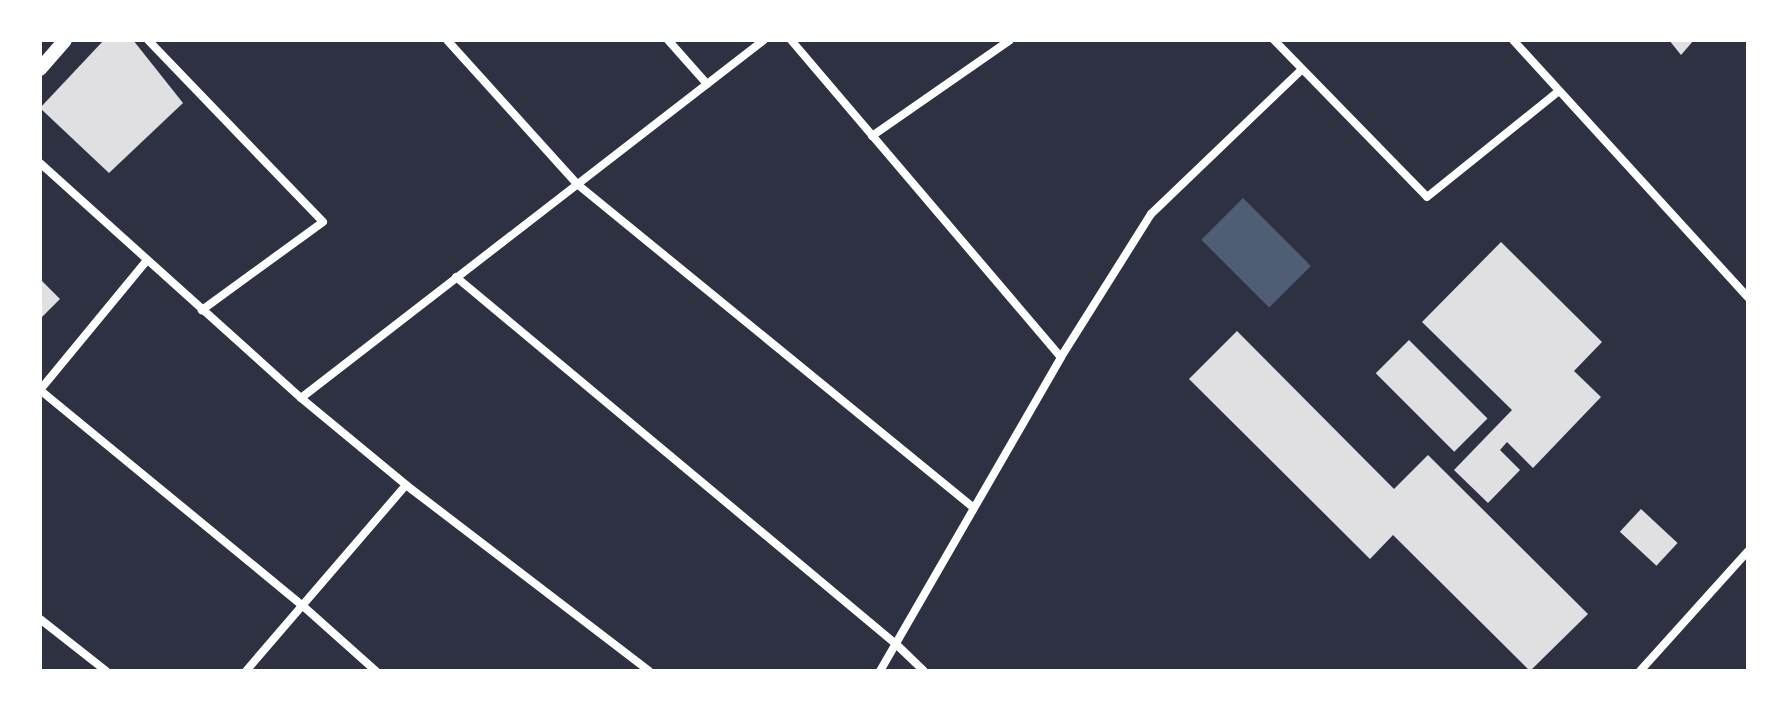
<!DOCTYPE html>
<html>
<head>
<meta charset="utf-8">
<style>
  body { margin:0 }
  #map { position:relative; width:1788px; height:711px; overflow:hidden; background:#2d3142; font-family:Karla,sans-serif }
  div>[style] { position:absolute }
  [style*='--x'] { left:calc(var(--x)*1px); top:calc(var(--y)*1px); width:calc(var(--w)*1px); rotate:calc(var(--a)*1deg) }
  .water>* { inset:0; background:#4f5d75; transform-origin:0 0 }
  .building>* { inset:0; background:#e0e0e3; transform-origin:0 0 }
  .minor>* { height:8px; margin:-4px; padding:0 4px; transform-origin:4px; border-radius:4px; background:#fff }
  .tertiary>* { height:14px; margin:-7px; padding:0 7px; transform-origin:7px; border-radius:7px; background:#fff }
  span { translate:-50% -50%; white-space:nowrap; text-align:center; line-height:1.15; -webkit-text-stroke:7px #fff; paint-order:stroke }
  .frame { position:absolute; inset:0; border:42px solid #fff; pointer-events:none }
</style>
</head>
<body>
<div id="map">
  <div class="water">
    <i style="left:1243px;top:198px;width:96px;height:59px;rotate:45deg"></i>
  </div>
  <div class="building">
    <i style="clip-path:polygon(104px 40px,133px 40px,183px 103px,109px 173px,40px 108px)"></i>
    <i style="clip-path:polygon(1669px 40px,1694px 40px,1681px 55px)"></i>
    <i style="clip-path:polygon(1501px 242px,1602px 342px,1574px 371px,1601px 397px,1533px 468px,1507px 442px,1500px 450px,1520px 470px,1488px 503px,1454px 470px,1512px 410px,1422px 322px)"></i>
    <i style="clip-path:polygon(40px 279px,60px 299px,40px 319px)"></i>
    <i style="clip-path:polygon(1237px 331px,1394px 489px,1428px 455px,1588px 614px,1530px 671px,1393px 535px,1370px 559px,1189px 379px)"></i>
    <i style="left:1409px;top:340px;width:111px;height:47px;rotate:45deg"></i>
    <i style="left:1641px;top:509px;width:50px;height:31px;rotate:43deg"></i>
  </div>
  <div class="minor">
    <i style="--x:148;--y:40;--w:252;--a:46.1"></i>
    <i style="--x:323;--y:222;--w:150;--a:144"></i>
    <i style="--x:447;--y:40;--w:194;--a:47.9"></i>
    <i style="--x:577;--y:184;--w:512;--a:39.22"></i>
    <i style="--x:668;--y:40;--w:59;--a:48.4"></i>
    <i style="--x:791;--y:40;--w:416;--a:49.6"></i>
    <i style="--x:1274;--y:40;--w:219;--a:45.7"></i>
    <i style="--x:1427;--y:197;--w:169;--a:-38.8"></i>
    <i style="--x:1513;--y:40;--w:348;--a:47.6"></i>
    <i style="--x:872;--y:136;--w:168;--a:-34.8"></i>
    <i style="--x:40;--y:163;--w:351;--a:42"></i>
    <i style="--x:301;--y:398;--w:136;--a:39.6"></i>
    <i style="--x:406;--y:485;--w:306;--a:37.4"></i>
    <i style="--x:456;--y:277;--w:574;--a:39.84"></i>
    <i style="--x:897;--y:645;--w:37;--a:44"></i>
    <i style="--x:40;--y:390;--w:340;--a:39.4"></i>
    <i style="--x:303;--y:606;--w:98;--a:41.7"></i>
    <i style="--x:40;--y:390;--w:168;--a:-50.5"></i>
    <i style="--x:301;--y:398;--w:585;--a:-37.71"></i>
    <i style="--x:40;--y:619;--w:84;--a:38.2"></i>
    <i style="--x:246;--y:671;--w:245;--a:-49.3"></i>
    <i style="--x:880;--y:671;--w:362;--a:-60"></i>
    <i style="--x:1061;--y:357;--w:169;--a:-57.8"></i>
    <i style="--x:1151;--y:214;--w:208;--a:-43.8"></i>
    <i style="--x:1640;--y:671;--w:161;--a:-48"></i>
  </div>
  <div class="tertiary">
    <i style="--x:40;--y:69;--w:38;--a:-49"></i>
  </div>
  <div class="frame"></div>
</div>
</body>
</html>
